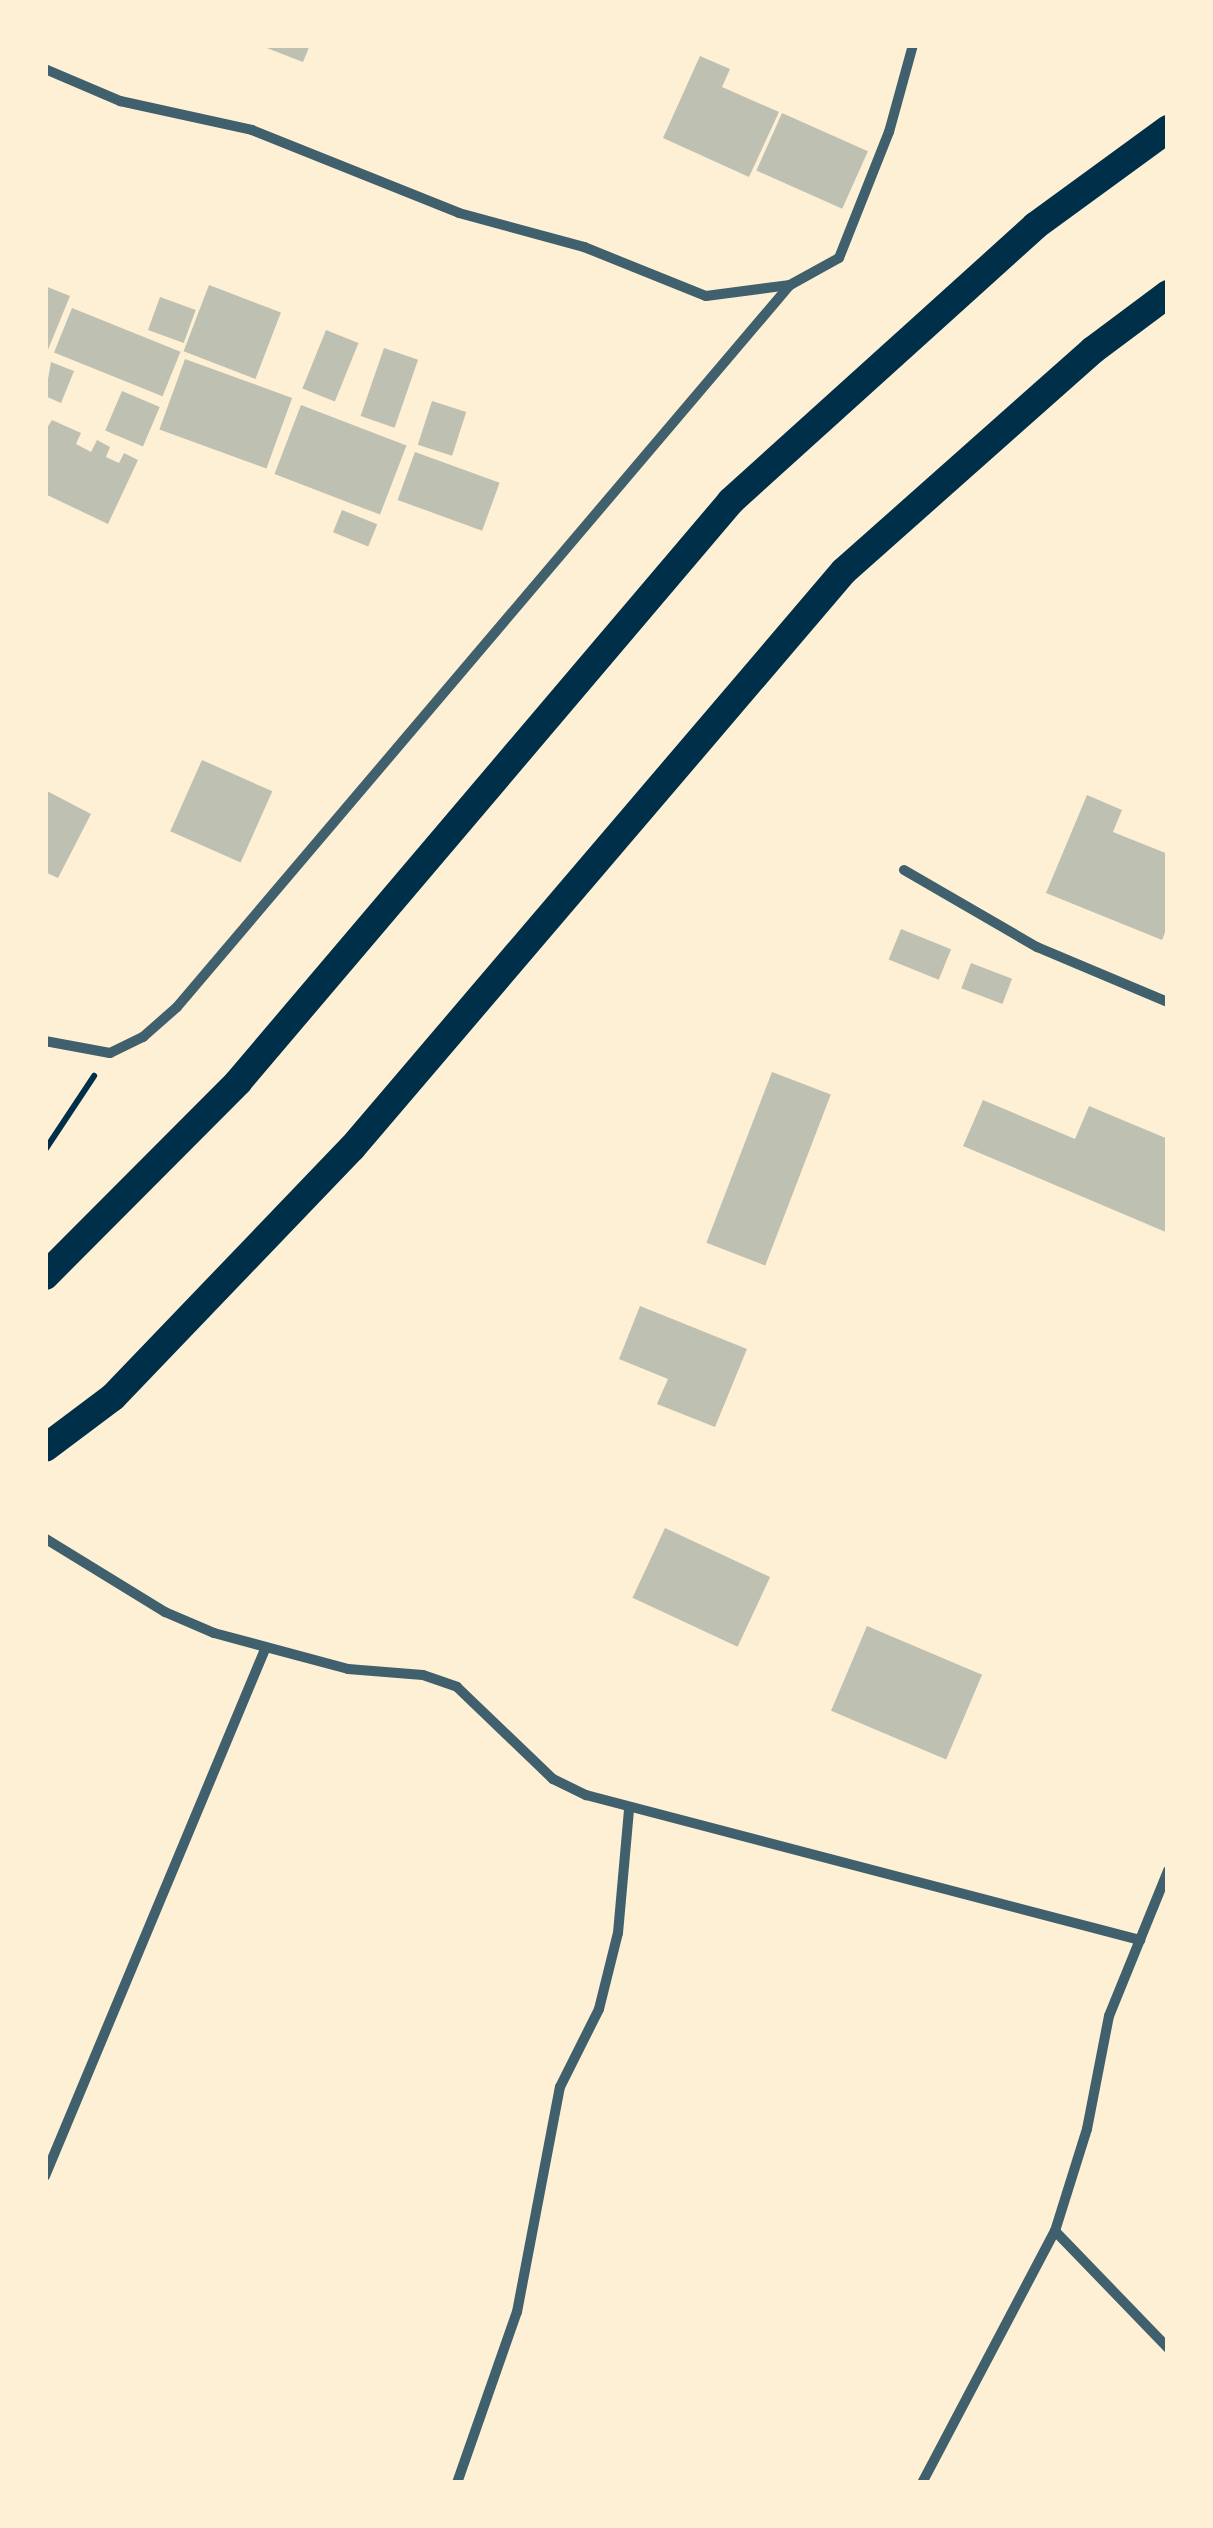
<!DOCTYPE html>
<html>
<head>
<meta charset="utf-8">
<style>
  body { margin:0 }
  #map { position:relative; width:1213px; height:2528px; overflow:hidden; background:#fdf0d5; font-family:Karla,sans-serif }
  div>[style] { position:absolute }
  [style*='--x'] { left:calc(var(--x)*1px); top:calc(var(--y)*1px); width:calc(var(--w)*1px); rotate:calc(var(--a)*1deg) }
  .building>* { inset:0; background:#bec0b2; transform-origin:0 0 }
  .path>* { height:6px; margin:-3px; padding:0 3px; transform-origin:3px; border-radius:3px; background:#003049 }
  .minor>* { height:10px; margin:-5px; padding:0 5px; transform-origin:5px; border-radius:5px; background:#3f606c }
  .trunk>* { height:28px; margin:-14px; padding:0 14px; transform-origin:14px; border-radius:14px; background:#003049 }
  span { translate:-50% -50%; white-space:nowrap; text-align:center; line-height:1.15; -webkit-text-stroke:8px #fdf0d5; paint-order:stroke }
  .frame { position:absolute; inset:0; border:48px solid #fdf0d5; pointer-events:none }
</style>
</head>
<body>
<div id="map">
  <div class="building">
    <i style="clip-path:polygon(259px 45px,310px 45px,303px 62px)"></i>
    <i style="clip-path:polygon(700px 56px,730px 69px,722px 87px,779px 112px,749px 177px,663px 138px)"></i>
    <i style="left:782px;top:113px;width:94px;height:63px;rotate:24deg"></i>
    <i style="left:209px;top:285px;width:77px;height:71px;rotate:21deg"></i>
    <i style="clip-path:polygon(45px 286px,70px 296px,45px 357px)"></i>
    <i style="left:160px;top:297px;width:38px;height:35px;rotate:20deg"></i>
    <i style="left:72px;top:308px;width:117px;height:48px;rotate:22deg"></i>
    <i style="left:326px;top:330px;width:35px;height:63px;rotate:22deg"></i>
    <i style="left:384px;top:348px;width:36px;height:72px;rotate:19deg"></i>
    <i style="left:185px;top:359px;width:114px;height:75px;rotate:20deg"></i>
    <i style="clip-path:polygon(51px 362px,74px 371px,61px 403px,45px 396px)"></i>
    <i style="left:122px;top:391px;width:41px;height:43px;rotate:23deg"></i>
    <i style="left:432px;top:401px;width:36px;height:46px;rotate:18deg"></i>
    <i style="left:301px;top:405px;width:113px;height:74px;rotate:21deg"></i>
    <i style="clip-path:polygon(52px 420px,81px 433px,76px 444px,91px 452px,97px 440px,110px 447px,106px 457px,119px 463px,124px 453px,138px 460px,108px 524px,45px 494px,45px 431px)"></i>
    <i style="left:415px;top:452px;width:90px;height:51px;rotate:20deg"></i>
    <i style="left:342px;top:510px;width:38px;height:24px;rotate:22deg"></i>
    <i style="left:202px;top:760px;width:77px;height:78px;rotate:24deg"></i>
    <i style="clip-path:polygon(45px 790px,91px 814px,58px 878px,45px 872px)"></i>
    <i style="clip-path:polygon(1087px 795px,1122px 810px,1113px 832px,1168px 854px,1168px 925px,1162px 940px,1046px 893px)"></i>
    <i style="left:901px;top:929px;width:54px;height:33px;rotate:22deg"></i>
    <i style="left:971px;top:963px;width:44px;height:27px;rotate:21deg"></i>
    <i style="left:772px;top:1072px;width:63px;height:183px;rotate:21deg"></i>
    <i style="clip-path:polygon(983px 1100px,1075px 1139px,1089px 1106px,1168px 1139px,1168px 1233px,963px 1146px)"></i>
    <i style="clip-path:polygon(640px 1306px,747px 1349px,715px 1427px,657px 1404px,668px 1379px,619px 1359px)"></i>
    <i style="left:665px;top:1528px;width:116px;height:77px;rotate:25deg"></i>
    <i style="left:867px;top:1626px;width:125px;height:92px;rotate:23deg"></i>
  </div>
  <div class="path">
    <i style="--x:45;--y:1150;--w:89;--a:-56.5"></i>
  </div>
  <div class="minor">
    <i style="--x:45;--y:69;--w:82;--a:23.1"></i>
    <i style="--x:120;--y:101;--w:135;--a:12.4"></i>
    <i style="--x:252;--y:130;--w:223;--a:21.8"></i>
    <i style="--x:459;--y:213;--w:130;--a:15.2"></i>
    <i style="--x:584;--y:247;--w:131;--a:21.9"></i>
    <i style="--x:706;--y:296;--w:85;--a:-7.5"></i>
    <i style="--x:790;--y:285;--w:56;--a:-28.9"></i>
    <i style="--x:839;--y:258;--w:136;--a:-68.4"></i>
    <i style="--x:889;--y:132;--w:90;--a:-74.6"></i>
    <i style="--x:904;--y:870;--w:154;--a:30.1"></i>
    <i style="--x:1037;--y:947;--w:142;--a:22.8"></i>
    <i style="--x:45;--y:1041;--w:66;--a:10.5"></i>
    <i style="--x:110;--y:1053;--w:37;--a:-26"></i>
    <i style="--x:143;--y:1037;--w:45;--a:-41.4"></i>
    <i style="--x:177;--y:1007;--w:947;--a:-49.67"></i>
    <i style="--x:46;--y:1539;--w:140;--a:31.5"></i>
    <i style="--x:165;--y:1612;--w:53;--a:23.2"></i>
    <i style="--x:214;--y:1633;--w:139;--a:15"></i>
    <i style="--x:348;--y:1669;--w:75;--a:4.6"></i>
    <i style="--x:423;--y:1675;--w:36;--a:19"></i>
    <i style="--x:457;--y:1687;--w:133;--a:43.8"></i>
    <i style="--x:553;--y:1779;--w:37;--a:26"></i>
    <i style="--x:586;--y:1795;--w:573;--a:14.67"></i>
    <i style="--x:45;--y:2176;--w:573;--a:-67.33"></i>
    <i style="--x:1055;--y:2231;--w:163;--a:46"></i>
    <i style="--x:457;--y:2483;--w:181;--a:-70.7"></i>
    <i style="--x:517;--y:2312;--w:229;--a:-79.2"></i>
    <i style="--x:560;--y:2087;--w:87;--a:-63.4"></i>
    <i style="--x:599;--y:2009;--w:78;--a:-76"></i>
    <i style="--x:618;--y:1933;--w:123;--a:-84.9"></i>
    <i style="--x:922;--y:2483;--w:285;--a:-62.2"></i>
    <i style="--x:1055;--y:2231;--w:107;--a:-72.6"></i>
    <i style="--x:1087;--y:2129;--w:115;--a:-79"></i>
    <i style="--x:1109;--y:2016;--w:157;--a:-67.9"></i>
  </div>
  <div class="trunk">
    <i style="--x:45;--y:1276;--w:274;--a:-45.1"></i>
    <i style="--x:238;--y:1082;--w:762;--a:-49.68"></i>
    <i style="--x:731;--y:501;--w:410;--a:-42.1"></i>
    <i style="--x:1035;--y:226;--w:165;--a:-36.1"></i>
    <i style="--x:45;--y:1448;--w:85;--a:-36.9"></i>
    <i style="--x:113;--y:1397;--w:345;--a:-46.2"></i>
    <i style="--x:352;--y:1148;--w:758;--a:-49.55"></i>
    <i style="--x:844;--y:571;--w:333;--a:-41.6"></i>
    <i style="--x:1093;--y:350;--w:94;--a:-36.7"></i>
  </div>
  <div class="frame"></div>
</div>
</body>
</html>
